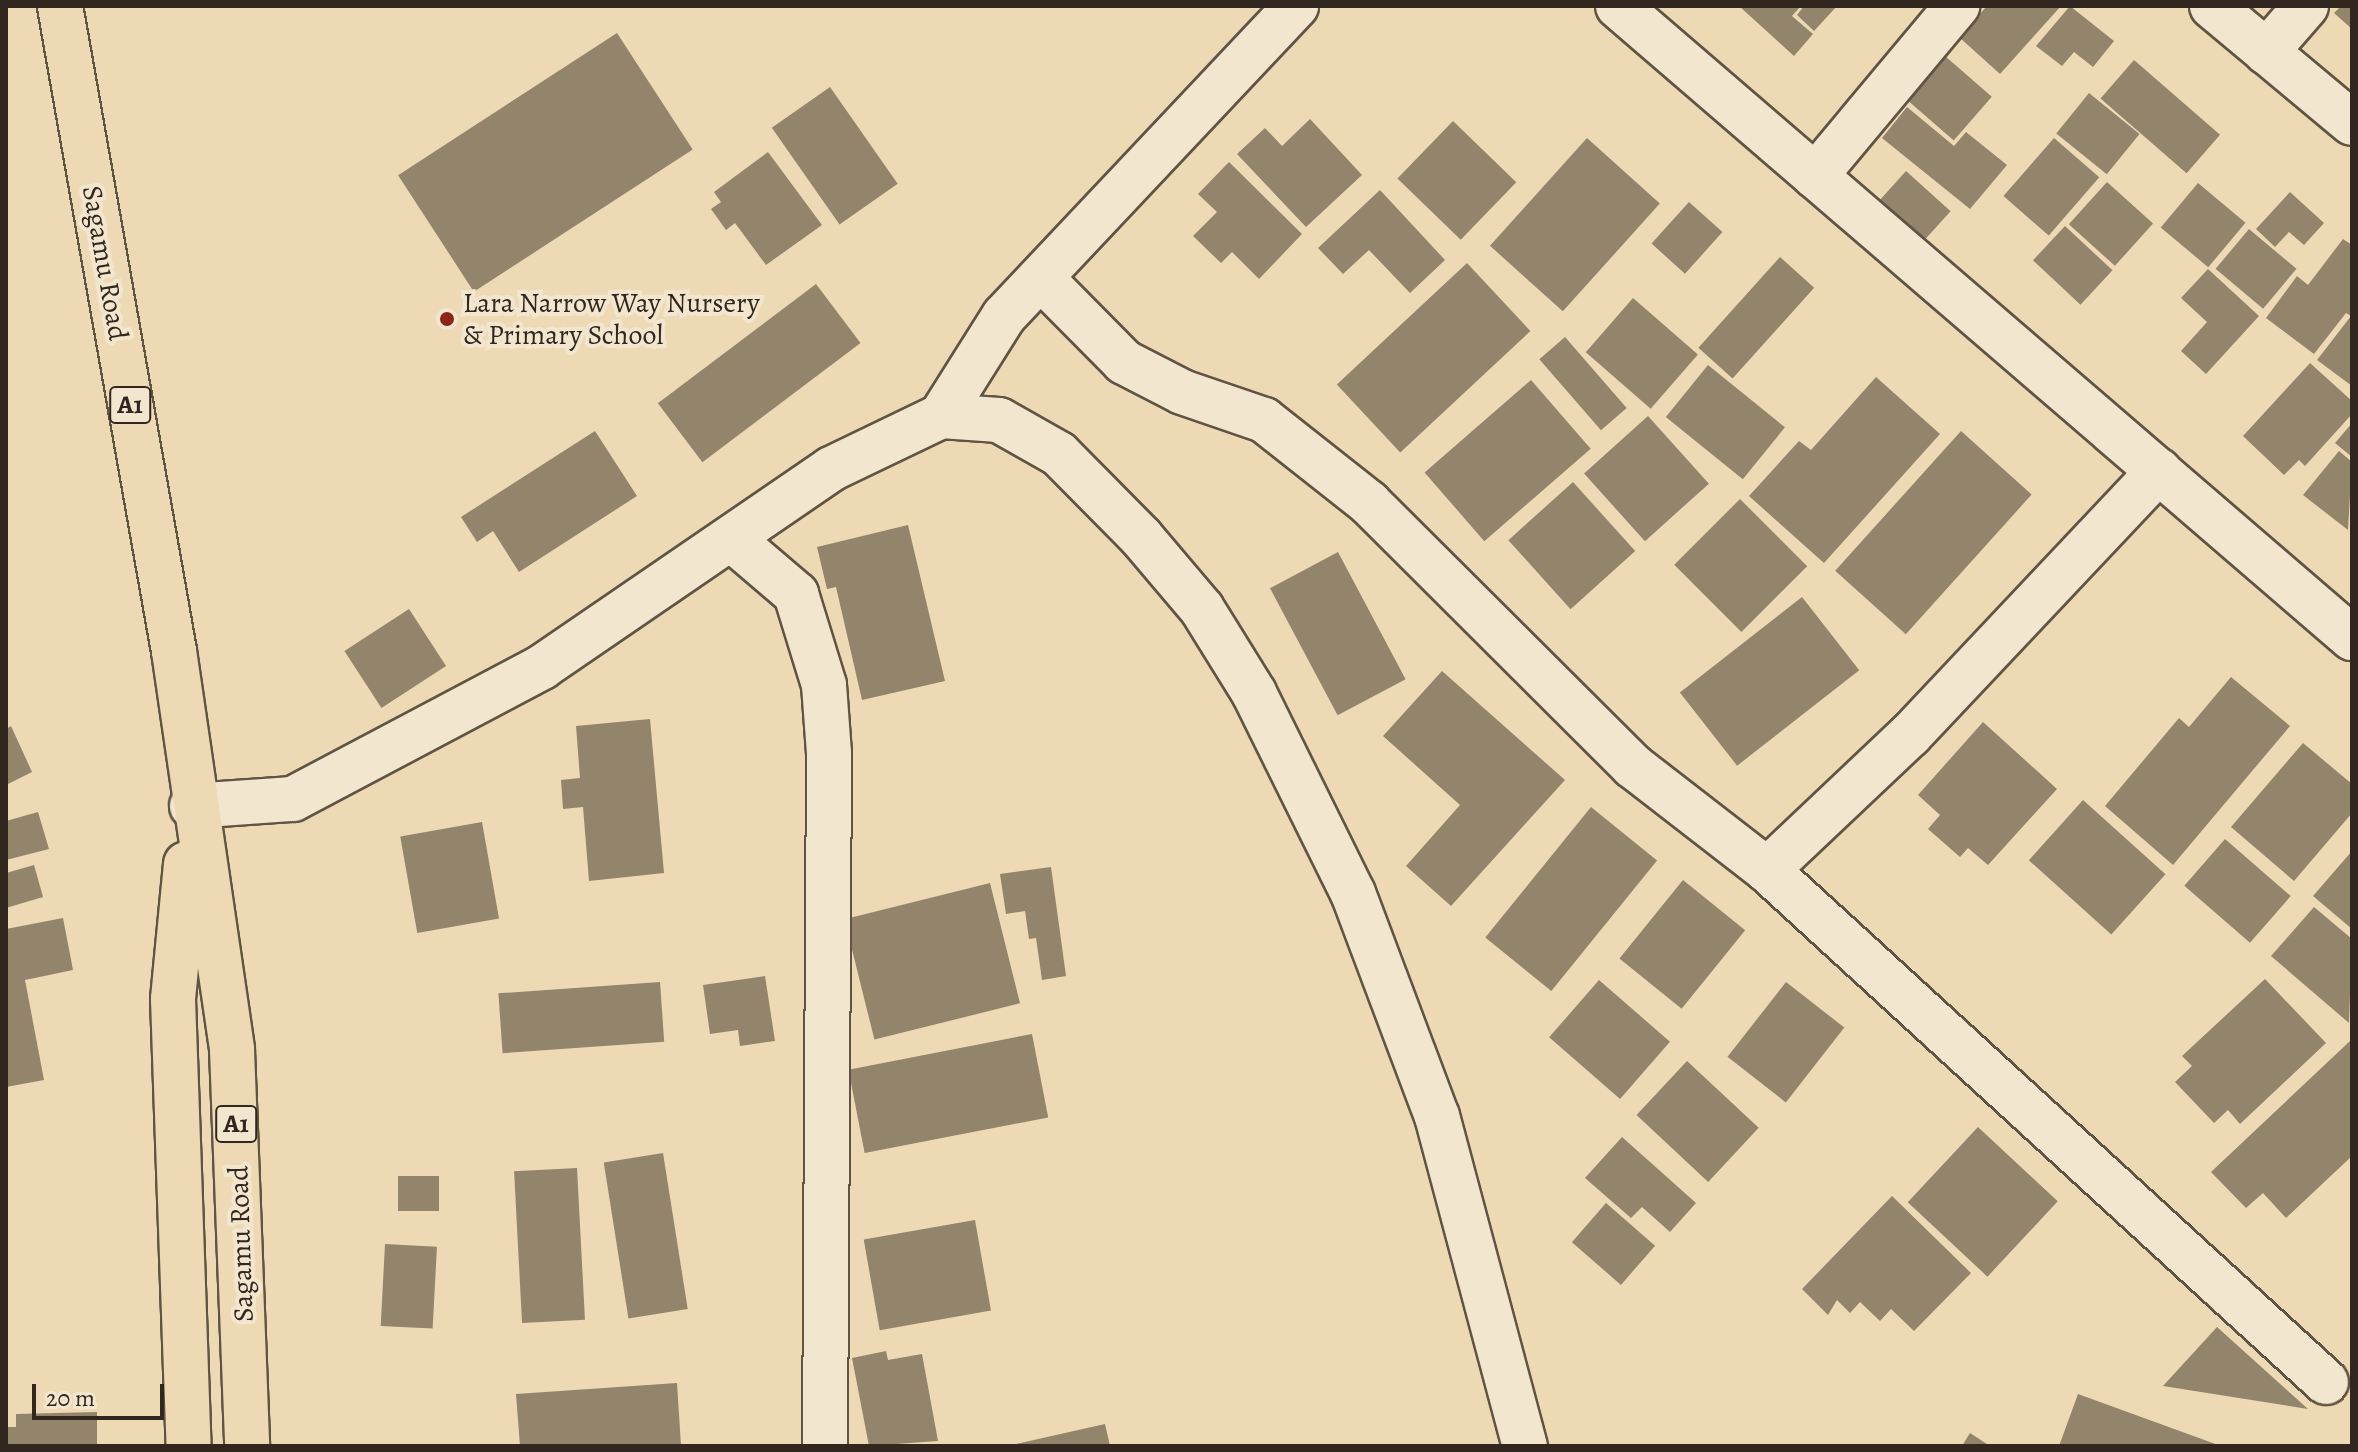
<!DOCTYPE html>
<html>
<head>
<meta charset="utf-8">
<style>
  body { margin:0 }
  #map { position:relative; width:2358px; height:1452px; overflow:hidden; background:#edd9b4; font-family:Alegreya,serif }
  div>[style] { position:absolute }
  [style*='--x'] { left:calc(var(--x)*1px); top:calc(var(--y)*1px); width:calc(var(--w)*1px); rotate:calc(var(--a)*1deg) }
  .building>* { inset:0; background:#93846c; transform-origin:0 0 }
  .roads { filter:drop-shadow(2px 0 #605444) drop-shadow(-2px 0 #605444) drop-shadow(0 2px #605444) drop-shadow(0 -2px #605444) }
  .minor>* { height:44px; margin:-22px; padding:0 22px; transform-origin:22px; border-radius:22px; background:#f3e6ce }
  .tertiary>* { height:44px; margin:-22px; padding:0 22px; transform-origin:22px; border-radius:22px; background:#f3e6ce }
  .trunk>* { height:44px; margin:-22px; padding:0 22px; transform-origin:22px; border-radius:22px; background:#edd9b4 }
  .dots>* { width:22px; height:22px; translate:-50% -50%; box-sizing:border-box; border:4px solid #f3e6ce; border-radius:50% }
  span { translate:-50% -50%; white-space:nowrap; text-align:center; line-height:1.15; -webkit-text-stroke:8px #f3e6ce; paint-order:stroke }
  .shield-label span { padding:2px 6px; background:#f3e6ce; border:2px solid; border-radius:6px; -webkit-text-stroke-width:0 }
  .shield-label { font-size:26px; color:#31271f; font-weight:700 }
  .street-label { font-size:28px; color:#31271f }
  .poi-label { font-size:28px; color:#31271f }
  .left { translate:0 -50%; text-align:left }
  .frame { position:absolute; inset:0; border:8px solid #31271f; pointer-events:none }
  .scale { position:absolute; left:32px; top:1384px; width:132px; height:36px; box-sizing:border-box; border:4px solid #31271f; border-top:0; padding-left:10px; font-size:24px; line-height:28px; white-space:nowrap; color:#31271f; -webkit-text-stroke:6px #f3e6ce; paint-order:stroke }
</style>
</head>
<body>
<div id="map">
  <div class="building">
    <i style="clip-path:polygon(1739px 6px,1801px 6px,1792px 16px,1813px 34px,1794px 56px)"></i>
    <i style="clip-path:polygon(1804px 6px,1837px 6px,1814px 31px,1797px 15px)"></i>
    <i style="clip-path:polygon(1987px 6px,2061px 6px,2000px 74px,1959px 37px)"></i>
    <i style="clip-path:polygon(2070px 6px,2114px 41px,2093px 67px,2074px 52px,2062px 66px,2036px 46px)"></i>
    <i style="clip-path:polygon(2341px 6px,2352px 6px,2352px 29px,2334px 13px)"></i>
    <i style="left:617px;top:33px;width:139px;height:261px;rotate:57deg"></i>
    <i style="left:1945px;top:56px;width:62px;height:58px;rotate:41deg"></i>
    <i style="left:2134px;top:60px;width:114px;height:51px;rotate:41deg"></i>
    <i style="left:830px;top:87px;width:118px;height:71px;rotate:55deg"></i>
    <i style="left:2089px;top:93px;width:65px;height:52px;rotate:39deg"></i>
    <i style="clip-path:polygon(1907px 107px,1954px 146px,1966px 132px,2007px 165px,1970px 209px,1882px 138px)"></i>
    <i style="clip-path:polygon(1310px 119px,1362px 175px,1306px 227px,1237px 154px,1265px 128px,1282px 146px)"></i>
    <i style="left:1453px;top:121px;width:88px;height:80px;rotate:44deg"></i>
    <i style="left:1587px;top:138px;width:98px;height:145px;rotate:42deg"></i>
    <i style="left:2054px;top:138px;width:60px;height:77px;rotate:41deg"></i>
    <i style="clip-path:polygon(768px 152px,822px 225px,766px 265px,735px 223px,726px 230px,711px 209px,721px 202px,714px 192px)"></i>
    <i style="clip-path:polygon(1229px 162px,1302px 234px,1259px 279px,1232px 252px,1221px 263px,1193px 236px,1217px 212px,1198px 194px)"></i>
    <i style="left:1906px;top:171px;width:60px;height:43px;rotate:42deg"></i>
    <i style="left:2107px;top:182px;width:62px;height:57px;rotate:42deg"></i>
    <i style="left:2198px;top:183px;width:62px;height:58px;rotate:40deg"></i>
    <i style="clip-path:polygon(1380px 190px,1445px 260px,1410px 293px,1369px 250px,1343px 274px,1318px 248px)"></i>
    <i style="clip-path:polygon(2290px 192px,2324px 223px,2304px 245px,2289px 232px,2275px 247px,2256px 229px)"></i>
    <i style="left:1689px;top:202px;width:45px;height:56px;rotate:42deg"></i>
    <i style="left:2065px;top:226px;width:65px;height:47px;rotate:43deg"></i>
    <i style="left:2249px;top:229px;width:62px;height:52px;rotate:40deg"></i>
    <i style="clip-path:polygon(2343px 239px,2352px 245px,2352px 386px,2317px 360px,2351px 316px,2346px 313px,2314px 354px,2266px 318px,2297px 276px,2308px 285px)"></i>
    <i style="left:1780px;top:257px;width:46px;height:122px;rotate:42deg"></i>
    <i style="left:1467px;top:263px;width:93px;height:178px;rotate:47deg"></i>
    <i style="clip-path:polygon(2208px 269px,2259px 316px,2206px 374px,2181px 351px,2207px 322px,2181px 298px)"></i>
    <i style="left:816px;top:284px;width:74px;height:198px;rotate:53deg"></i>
    <i style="left:1633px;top:298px;width:86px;height:72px;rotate:41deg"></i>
    <i style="left:1565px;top:337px;width:94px;height:34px;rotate:49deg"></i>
    <i style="clip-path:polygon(2310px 363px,2352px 401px,2352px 414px,2305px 466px,2299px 460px,2284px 475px,2243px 436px)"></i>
    <i style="left:1708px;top:365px;width:99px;height:67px;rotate:39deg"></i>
    <i style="clip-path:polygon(1876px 377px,1940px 434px,1824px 563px,1749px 496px,1799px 441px,1811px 450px)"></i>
    <i style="left:1531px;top:380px;width:91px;height:141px;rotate:49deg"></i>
    <i style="left:1648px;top:416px;width:91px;height:86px;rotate:48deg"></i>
    <i style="clip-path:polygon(2352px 423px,2352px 457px,2335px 443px)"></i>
    <i style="clip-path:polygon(595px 431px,637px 496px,519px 572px,493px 531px,477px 542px,461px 517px)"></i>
    <i style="left:1961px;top:431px;width:95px;height:188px;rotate:42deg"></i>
    <i style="clip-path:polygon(2339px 451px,2352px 462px,2348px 530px,2303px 495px)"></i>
    <i style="left:1573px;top:482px;width:93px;height:87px;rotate:48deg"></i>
    <i style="left:1740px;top:499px;width:95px;height:93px;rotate:45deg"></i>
    <i style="clip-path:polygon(908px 525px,945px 681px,862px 700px,836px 587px,827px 589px,817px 547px)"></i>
    <i style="left:1338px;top:552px;width:144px;height:77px;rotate:62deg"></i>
    <i style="left:1802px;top:597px;width:93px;height:155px;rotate:52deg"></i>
    <i style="left:409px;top:609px;width:68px;height:77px;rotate:57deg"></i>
    <i style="clip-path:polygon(1442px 671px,1565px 780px,1451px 906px,1406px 866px,1460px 805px,1383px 736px)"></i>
    <i style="clip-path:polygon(2231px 677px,2290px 726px,2173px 865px,2105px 806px,2179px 718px,2189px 727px)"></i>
    <i style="clip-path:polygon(650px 719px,664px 873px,589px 881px,583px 807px,563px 809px,561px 780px,580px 778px,576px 726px)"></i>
    <i style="clip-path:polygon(1983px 722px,2057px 789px,1988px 865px,1968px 848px,1960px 857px,1928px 829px,1940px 815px,1918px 795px)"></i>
    <i style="clip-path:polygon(11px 726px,32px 772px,6px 785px,6px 729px)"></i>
    <i style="clip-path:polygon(2303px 743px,2352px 784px,2352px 813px,2294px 881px,2231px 827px)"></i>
    <i style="left:2083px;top:800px;width:111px;height:81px;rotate:42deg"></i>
    <i style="left:1591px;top:807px;width:85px;height:168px;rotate:39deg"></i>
    <i style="clip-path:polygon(38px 812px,49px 849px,6px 860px,6px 821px)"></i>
    <i style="left:482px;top:822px;width:98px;height:83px;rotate:80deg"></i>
    <i style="left:2225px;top:839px;width:87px;height:62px;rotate:41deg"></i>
    <i style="clip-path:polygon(2352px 851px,2352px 929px,2313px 896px)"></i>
    <i style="clip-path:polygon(34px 865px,43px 897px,6px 908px,6px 873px)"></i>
    <i style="clip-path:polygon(1051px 867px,1066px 976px,1042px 980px,1036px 938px,1029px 939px,1025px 911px,1006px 914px,1000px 874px)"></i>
    <i style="left:1683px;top:880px;width:80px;height:101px;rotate:39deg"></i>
    <i style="left:990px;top:883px;width:124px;height:150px;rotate:76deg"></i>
    <i style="clip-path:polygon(2314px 907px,2352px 939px,2349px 1023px,2271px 956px)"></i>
    <i style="clip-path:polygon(63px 918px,73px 970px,25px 980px,44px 1080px,6px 1087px,6px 929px)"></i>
    <i style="clip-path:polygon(765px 976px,775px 1041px,740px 1046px,738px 1030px,710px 1034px,703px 985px)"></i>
    <i style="clip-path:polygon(2265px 979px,2326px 1043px,2240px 1124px,2228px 1110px,2214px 1123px,2175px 1082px,2192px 1066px,2182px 1056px)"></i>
    <i style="left:1599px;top:980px;width:94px;height:76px;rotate:41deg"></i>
    <i style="left:660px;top:982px;width:60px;height:162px;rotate:86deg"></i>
    <i style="left:1786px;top:982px;width:74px;height:95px;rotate:38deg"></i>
    <i style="left:1032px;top:1034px;width:85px;height:187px;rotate:79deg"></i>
    <i style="clip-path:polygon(2350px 1041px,2352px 1156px,2286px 1218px,2263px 1193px,2246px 1208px,2211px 1172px)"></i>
    <i style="left:1687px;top:1061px;width:98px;height:74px;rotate:43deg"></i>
    <i style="left:1978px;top:1127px;width:109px;height:103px;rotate:43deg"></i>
    <i style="clip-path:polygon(1622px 1137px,1696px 1203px,1670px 1232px,1642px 1207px,1631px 1218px,1585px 1178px)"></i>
    <i style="left:663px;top:1153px;width:158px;height:60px;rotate:81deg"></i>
    <i style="left:577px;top:1168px;width:152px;height:63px;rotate:87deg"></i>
    <i style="left:439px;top:1176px;width:35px;height:41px;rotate:90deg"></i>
    <i style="clip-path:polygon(1892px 1196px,1971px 1273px,1914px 1331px,1891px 1309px,1880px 1321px,1860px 1302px,1850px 1313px,1837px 1300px,1828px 1315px,1802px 1289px)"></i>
    <i style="left:1606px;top:1203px;width:65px;height:52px;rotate:41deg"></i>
    <i style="left:975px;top:1220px;width:92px;height:113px;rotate:80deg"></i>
    <i style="left:385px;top:1244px;width:52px;height:82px;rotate:3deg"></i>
    <i style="clip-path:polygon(2217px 1327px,2308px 1409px,2163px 1386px)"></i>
    <i style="clip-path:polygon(886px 1351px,888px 1360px,922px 1354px,938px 1441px,869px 1446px,852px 1358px)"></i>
    <i style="clip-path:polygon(677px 1383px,681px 1446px,520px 1446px,516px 1394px)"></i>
    <i style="clip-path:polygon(2078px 1394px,2221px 1446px,2059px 1446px)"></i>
    <i style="clip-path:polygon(97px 1412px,97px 1446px,6px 1446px,6px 1427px,16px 1427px,16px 1414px)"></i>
    <i style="clip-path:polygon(1105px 1424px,1110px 1446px,1012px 1446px,1012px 1445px)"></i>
    <i style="clip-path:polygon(1970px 1433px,1990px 1446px,1962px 1446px)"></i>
  </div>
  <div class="roads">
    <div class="minor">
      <i style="--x:1618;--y:6;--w:969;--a:40.73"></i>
      <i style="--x:2212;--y:6;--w:182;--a:39.9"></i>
      <i style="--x:2266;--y:52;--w:61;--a:-49"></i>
      <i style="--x:1815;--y:176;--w:222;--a:-50.1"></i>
      <i style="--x:1041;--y:278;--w:118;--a:45.3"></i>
      <i style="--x:1124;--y:362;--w:65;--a:27.3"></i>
      <i style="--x:1182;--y:392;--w:87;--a:18.9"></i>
      <i style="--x:1264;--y:420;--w:134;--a:38.3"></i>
      <i style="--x:1369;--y:503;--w:373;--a:44.9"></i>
      <i style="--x:1633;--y:766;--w:170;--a:37.8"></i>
      <i style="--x:1767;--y:870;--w:758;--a:42.49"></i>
      <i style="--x:941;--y:416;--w:118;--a:-57.8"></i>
      <i style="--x:1004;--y:316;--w:426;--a:-46.7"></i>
      <i style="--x:734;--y:541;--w:82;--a:40.5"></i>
      <i style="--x:796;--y:594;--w:95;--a:72.9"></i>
      <i style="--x:824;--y:685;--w:68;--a:85.8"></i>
      <i style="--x:829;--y:753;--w:693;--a:90.33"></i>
      <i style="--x:1767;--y:870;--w:197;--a:-43.4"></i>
      <i style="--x:1910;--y:735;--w:363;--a:-46.7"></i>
    </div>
    <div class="tertiary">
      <i style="--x:192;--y:806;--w:101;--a:-4"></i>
      <i style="--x:293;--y:799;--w:282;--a:-27.9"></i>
      <i style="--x:542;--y:667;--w:350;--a:-34.4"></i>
      <i style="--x:831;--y:469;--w:122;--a:-25.7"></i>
      <i style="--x:941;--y:416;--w:58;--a:3.9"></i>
      <i style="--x:999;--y:420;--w:69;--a:29.5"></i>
      <i style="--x:1059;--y:454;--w:117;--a:45.3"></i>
      <i style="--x:1141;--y:537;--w:94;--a:49.7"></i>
      <i style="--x:1202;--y:609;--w:99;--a:58.2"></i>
      <i style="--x:1254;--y:693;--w:223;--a:63.7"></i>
      <i style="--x:1353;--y:893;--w:238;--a:69.4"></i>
      <i style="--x:1437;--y:1116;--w:342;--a:75.1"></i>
    </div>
    <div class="trunk">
      <i style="--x:60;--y:6;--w:655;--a:79.98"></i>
      <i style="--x:174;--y:651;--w:403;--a:81.7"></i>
      <i style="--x:232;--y:1050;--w:396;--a:87.8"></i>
      <i style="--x:186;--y:864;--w:136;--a:95.5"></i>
      <i style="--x:173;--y:999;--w:447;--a:88"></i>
    </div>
  </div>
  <div class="dots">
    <i style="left:447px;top:319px;background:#8f2418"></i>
  </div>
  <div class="shield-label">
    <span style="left:130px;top:405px">A1</span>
    <span style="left:236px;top:1124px">A1</span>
  </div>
  <div class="street-label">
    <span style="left:105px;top:263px;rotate:80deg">Sagamu Road</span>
    <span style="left:241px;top:1244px;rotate:-92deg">Sagamu Road</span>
  </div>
  <div class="poi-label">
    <span class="left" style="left:463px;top:319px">Lara Narrow Way Nursery<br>&amp; Primary School</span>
  </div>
  <div class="frame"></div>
  <div class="scale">20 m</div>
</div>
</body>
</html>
